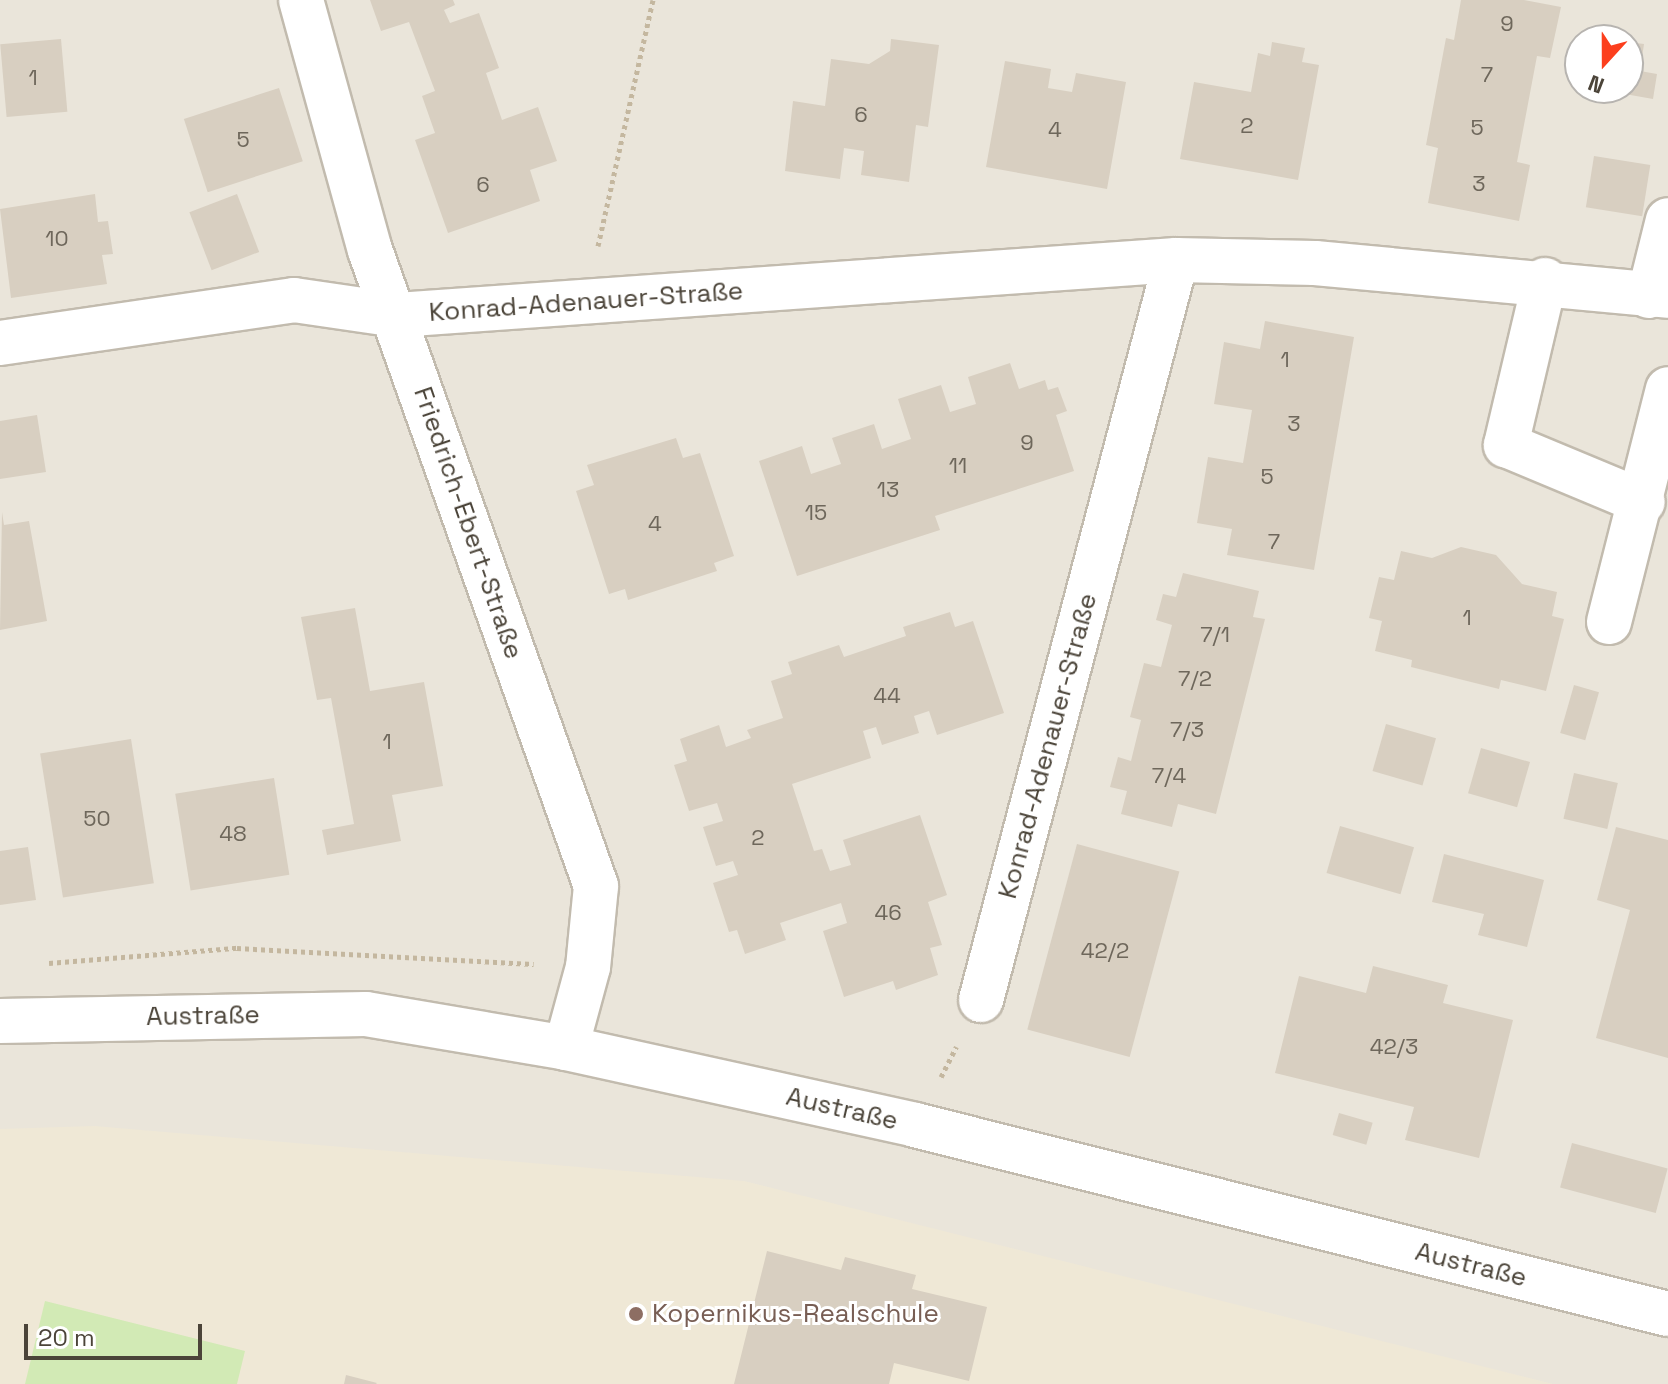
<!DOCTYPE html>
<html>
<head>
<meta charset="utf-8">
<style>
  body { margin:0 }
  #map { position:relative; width:1668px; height:1384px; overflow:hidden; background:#f6f3ec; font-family:"Space Grotesk",sans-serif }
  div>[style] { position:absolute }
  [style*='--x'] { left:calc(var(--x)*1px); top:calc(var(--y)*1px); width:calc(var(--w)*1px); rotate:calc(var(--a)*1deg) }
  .residential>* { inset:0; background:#eae5da }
  .education>* { inset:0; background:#efe8d6 }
  .green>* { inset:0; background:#d2eab5 }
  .building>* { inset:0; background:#d8cfc1; transform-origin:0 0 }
  .path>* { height:5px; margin-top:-2.5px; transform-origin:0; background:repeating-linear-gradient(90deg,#c4b79f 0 4px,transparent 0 8px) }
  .roads { filter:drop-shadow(2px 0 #c2bbae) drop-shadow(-2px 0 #c2bbae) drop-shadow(0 2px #c2bbae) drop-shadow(0 -2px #c2bbae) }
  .street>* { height:44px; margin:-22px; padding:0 22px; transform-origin:22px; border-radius:22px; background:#fff }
  .dots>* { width:22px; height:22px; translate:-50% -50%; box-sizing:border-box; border:4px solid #fff; border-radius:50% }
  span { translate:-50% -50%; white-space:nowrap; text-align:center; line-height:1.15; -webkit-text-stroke:6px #fff; paint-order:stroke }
  .number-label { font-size:22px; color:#6e675b }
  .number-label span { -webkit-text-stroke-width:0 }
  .street-label { font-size:26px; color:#4b4439 }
  .education-label { font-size:26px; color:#785e54 }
  .left { translate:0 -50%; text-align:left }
  .north { position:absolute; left:1564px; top:24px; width:80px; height:80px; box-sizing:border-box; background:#fff; border:2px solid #b7b4b0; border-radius:50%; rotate:201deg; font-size:22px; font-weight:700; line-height:32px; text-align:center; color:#4b4439 }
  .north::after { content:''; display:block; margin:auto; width:28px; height:36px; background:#fc3f1d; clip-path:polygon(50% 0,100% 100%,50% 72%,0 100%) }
  .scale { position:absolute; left:24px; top:1324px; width:178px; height:36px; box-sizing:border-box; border:4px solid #4b4439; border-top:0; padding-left:10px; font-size:24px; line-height:28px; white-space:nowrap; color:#4b4439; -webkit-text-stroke:6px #fff; paint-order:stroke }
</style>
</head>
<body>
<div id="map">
  <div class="residential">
    <i style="clip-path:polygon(evenodd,0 0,1668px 0,1668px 1384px,0 1384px,0 0,1580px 40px,1628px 40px,1628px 88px,1580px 88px,1580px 40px)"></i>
  </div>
  <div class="education">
    <i style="clip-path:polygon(94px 1126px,744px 1181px,1553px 1384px,0 1384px,0 1129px)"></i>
  </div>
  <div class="green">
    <i style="clip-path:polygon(45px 1301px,245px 1351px,237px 1384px,25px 1384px)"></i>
  </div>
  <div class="building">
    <i style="clip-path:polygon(370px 0,453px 0,455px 5px,444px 10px,450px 23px,479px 13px,499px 68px,486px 73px,502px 120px,538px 107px,557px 161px,530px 170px,540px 201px,448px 233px,415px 140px,435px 133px,422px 96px,435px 91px,409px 22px,381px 31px)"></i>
    <i style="clip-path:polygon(1461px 0,1524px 0,1561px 7px,1550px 58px,1537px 56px,1517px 162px,1530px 165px,1519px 221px,1428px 203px,1438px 148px,1426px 145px,1446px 38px,1454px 40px)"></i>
    <i style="left:61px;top:39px;width:73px;height:61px;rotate:85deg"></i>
    <i style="clip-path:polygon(891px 39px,939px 45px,928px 127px,916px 125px,909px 182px,861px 175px,864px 151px,844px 148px,840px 179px,785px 171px,793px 101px,825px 106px,831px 59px,869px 64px,890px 51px)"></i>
    <i style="clip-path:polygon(1272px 42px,1305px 48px,1302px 62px,1319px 65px,1298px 180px,1180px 159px,1194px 82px,1251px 92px,1258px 53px,1270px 56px)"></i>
    <i style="clip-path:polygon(1628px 42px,1644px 44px,1640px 71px,1657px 74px,1653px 99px,1608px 91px,1628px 88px)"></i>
    <i style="clip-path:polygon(1005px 61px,1051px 69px,1048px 88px,1072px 92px,1076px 73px,1126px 82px,1107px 189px,986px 167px)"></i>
    <i style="left:279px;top:88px;width:77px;height:100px;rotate:72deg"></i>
    <i style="left:1594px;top:156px;width:57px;height:52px;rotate:9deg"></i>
    <i style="clip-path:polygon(95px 194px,98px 222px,108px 221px,113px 254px,102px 255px,107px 284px,11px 298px,0 209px)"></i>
    <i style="left:237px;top:194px;width:62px;height:51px;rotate:69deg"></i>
    <i style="clip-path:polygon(1265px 321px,1354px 337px,1314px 570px,1227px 555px,1232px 529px,1197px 523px,1208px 457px,1243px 463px,1252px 410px,1214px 404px,1224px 342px,1260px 349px)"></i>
    <i style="clip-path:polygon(1010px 363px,1019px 389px,1045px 380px,1048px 390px,1058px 387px,1067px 411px,1056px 415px,1074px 471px,935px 516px,940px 530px,797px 576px,759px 461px,802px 446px,811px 474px,841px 464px,832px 438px,874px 424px,882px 449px,911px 439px,898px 399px,941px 385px,950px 412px,976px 404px,968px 377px)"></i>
    <i style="clip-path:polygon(37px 415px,46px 472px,0 479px,0 421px)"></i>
    <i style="clip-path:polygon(676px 438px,683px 458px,700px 453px,734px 556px,714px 563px,717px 571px,628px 600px,625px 589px,609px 594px,576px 491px,594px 485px,587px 465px)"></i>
    <i style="clip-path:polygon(2px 512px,4px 525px,29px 521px,47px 621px,0 630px)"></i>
    <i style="clip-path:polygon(1461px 547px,1496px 555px,1522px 584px,1557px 592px,1552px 616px,1564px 619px,1546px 691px,1501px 680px,1499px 689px,1411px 667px,1412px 660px,1375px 651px,1382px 621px,1369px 618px,1379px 577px,1394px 580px,1401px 551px,1432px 558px)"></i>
    <i style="clip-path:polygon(1183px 573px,1259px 591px,1253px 617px,1265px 619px,1216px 814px,1178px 804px,1172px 827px,1121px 814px,1127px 791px,1110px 787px,1118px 757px,1131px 761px,1141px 720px,1130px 717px,1144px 663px,1161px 667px,1172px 625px,1156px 620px,1163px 594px,1176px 597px)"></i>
    <i style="clip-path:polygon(355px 608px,370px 691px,424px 682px,443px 786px,392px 795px,401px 841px,327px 855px,322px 830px,354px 824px,331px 698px,317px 700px,301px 617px)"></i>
    <i style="clip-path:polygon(950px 612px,955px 627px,973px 621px,1004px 713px,937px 735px,929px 711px,914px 716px,919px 733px,882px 745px,876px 727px,863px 731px,871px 758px,792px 784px,814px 851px,822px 849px,830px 871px,851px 865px,843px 840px,920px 815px,947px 895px,928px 902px,942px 945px,930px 948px,938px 975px,896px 990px,893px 981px,844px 997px,823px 931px,847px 923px,841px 903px,780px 923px,786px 940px,745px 954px,737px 930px,729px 932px,713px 883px,738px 875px,733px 861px,716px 866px,703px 827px,723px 821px,717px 803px,689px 811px,674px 765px,687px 761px,680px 739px,719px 725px,726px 747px,751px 738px,747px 730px,783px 718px,771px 681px,792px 674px,788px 662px,839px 645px,844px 657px,906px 636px,903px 627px)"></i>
    <i style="left:1574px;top:685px;width:26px;height:50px;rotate:16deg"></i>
    <i style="left:1386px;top:724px;width:52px;height:49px;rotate:16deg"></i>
    <i style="left:131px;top:739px;width:146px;height:92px;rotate:81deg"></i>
    <i style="left:1481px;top:748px;width:51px;height:47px;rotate:16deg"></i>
    <i style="left:1574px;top:773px;width:45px;height:47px;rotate:13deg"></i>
    <i style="left:274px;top:778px;width:98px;height:100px;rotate:81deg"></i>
    <i style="left:1340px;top:826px;width:77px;height:49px;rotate:16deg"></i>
    <i style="clip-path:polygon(1616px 827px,1668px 840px,1668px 1058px,1596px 1038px,1630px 910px,1597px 900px)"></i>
    <i style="left:1077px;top:844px;width:106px;height:192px;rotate:15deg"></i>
    <i style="clip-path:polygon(28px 847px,36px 900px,0 905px,0 851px)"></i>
    <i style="clip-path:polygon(1444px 854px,1544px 880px,1527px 947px,1478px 935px,1484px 914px,1432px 902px)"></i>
    <i style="clip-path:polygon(1373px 966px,1448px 985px,1443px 1003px,1513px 1020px,1479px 1158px,1405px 1140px,1414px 1107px,1275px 1073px,1299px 976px,1366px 993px)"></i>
    <i style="left:1339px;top:1113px;width:35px;height:23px;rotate:16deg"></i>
    <i style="left:1572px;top:1143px;width:99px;height:46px;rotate:15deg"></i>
    <i style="clip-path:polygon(767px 1251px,841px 1270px,845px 1257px,916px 1275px,912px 1289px,987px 1307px,969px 1381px,894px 1363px,889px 1384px,734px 1384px)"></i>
    <i style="clip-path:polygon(346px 1375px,377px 1383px,376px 1384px,344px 1384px)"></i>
  </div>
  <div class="path">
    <i style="--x:598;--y:246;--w:252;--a:-77.4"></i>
    <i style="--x:49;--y:963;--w:189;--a:-4.6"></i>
    <i style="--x:237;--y:948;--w:297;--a:3.1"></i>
    <i style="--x:941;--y:1077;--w:34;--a:-63"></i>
  </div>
  <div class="roads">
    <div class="street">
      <i style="--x:301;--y:0;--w:259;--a:74.6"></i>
      <i style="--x:370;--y:250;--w:675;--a:70.44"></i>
      <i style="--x:596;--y:886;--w:81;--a:95.6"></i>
      <i style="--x:588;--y:967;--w:84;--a:105.2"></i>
      <i style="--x:1545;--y:280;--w:170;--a:103.3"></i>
      <i style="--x:1506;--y:445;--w:148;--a:22.6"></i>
      <i style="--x:1649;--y:296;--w:78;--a:-76"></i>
      <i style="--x:0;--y:343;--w:297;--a:-8.3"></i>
      <i style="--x:294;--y:300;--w:104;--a:8.3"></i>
      <i style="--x:397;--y:315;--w:781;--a:-4.04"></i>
      <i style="--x:1176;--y:260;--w:139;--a:1.2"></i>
      <i style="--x:1315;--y:263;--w:355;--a:5.3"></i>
      <i style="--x:1609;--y:622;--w:240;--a:-75.8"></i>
      <i style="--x:981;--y:1000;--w:765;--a:-75.24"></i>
      <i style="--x:0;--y:1021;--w:366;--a:-1.1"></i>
      <i style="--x:366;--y:1014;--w:203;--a:9.6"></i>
      <i style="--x:566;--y:1048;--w:357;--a:12.4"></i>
      <i style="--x:915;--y:1125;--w:776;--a:14.09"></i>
    </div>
  </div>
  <div class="dots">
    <i style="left:636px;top:1314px;background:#8d6e63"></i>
  </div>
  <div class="number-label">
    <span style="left:1507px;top:24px">9</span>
    <span style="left:1487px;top:75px">7</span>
    <span style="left:33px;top:78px">1</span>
    <span style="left:861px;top:115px">6</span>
    <span style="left:1247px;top:126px">2</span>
    <span style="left:1477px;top:128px">5</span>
    <span style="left:1055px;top:130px">4</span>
    <span style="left:243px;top:140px">5</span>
    <span style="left:1479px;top:184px">3</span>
    <span style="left:483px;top:185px">6</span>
    <span style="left:57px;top:239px">10</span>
    <span style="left:1285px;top:360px">1</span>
    <span style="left:1294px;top:424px">3</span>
    <span style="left:1027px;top:443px">9</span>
    <span style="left:958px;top:466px">11</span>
    <span style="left:1267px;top:477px">5</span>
    <span style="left:888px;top:490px">13</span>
    <span style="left:816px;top:513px">15</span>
    <span style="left:655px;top:524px">4</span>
    <span style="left:1274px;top:542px">7</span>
    <span style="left:1467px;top:618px">1</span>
    <span style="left:1215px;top:635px">7/1</span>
    <span style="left:1195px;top:679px">7/2</span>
    <span style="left:887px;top:696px">44</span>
    <span style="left:1187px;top:730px">7/3</span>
    <span style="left:387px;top:742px">1</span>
    <span style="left:1169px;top:776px">7/4</span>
    <span style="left:97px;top:819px">50</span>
    <span style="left:233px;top:834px">48</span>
    <span style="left:758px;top:838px">2</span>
    <span style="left:888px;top:913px">46</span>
    <span style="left:1105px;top:951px">42/2</span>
    <span style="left:1394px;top:1047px">42/3</span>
  </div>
  <div class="street-label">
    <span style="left:586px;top:302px;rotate:-4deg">Konrad-Adenauer-Straße</span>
    <span style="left:468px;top:523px;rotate:71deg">Friedrich-Ebert-Straße</span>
    <span style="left:1048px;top:746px;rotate:-75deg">Konrad-Adenauer-Straße</span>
    <span style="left:203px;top:1016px;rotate:-1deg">Austraße</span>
    <span style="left:842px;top:1109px;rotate:13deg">Austraße</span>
    <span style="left:1471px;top:1265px;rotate:14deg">Austraße</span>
  </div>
  <div class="education-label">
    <span class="left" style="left:652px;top:1314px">Kopernikus-Realschule</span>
  </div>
  <div class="north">N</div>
  <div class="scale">20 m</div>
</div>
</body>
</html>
